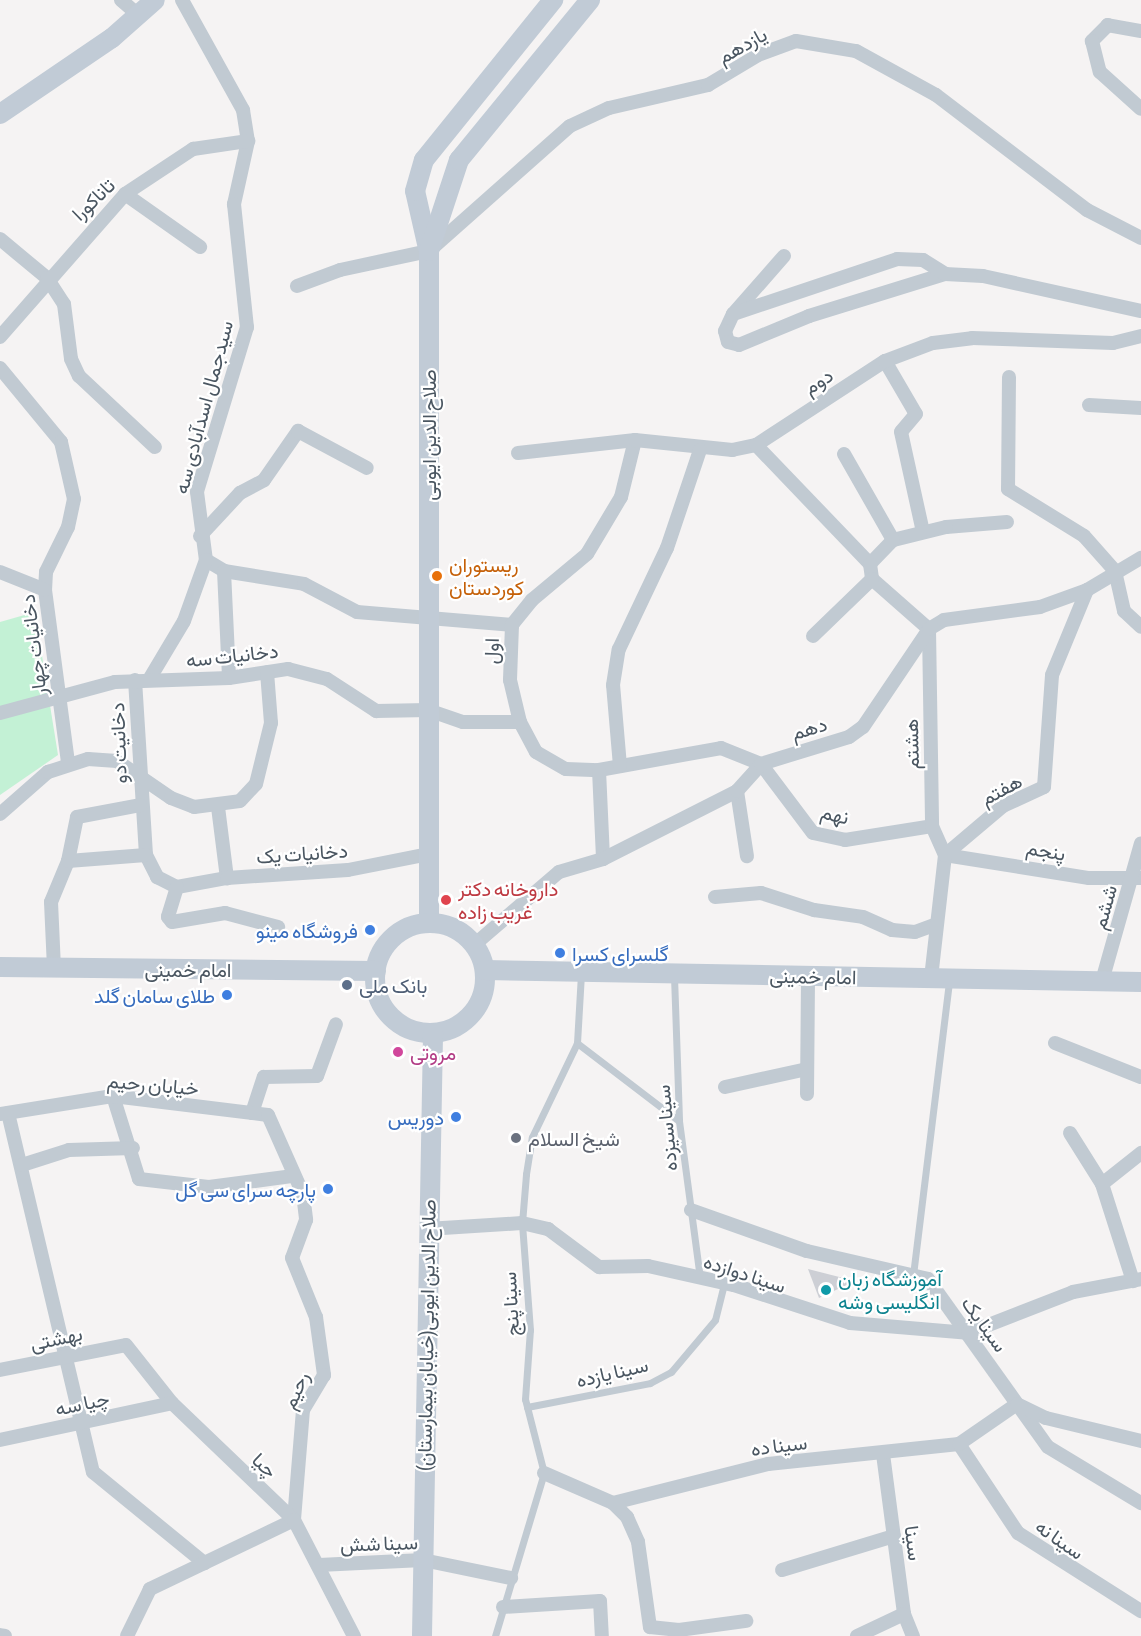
<!DOCTYPE html>
<html>
<head>
<meta charset="utf-8">
<style>
  body { margin:0 }
  #map { position:relative; width:1141px; height:1636px; overflow:hidden; background:#f5f3f3; font-family:"Asap Condensed",Vazirmatn,sans-serif }
  div>[style] { position:absolute }
  [style*='--x'] { left:calc(var(--x)*1px); top:calc(var(--y)*1px); width:calc(var(--w)*1px); rotate:calc(var(--a)*1deg) }
  .green>* { inset:0; background:#c3f1d5 }
  .building>* { inset:0; background:#cdcfd5 }
  .lane>* { height:7px; margin:-3.5px; padding:0 3.5px; transform-origin:3.5px; border-radius:3.5px; background:#c1cad2 }
  .street>* { height:14px; margin:-7px; padding:0 7px; transform-origin:7px; border-radius:7px; background:#c1cad2 }
  .secondary>* { height:20px; margin:-10px; padding:0 10px; transform-origin:10px; border-radius:10px; background:#c1cbd6 }
  .secondary>.ring { margin:-10px; padding:0; box-sizing:content-box; background:none; border:20px solid #c1cbd6; border-radius:50% }
  .dots>* { width:16px; height:16px; translate:-50% -50%; box-sizing:border-box; border:3px solid #fff; border-radius:50% }
  span { translate:-50% -50%; white-space:nowrap; text-align:center; line-height:1.15; -webkit-text-stroke:4.5px #fff; paint-order:stroke }
  .street-label { font-size:20px; color:#4a5661 }
  .food-label { font-size:20px; color:#c56008 }
  .left { translate:0 -50%; text-align:left }
  .health-label { font-size:20px; color:#be3a42 }
  .shop-label { font-size:20px; color:#366cbe }
  .right { translate:-100% -50%; text-align:right }
  .service-label { font-size:20px; color:#4e5e75 }
  .hotel-label { font-size:20px; color:#b23c85 }
  .worship-label { font-size:20px; color:#5b616d }
  .culture-label { font-size:20px; color:#0d838f }
</style>
</head>
<body>
<div id="map">
  <div class="green">
    <i style="clip-path:polygon(35px 612px,58px 755px,0 795px,0 622px)"></i>
  </div>
  <div class="building">
    <i style="clip-path:polygon(808px 1269px,855px 1281px,819px 1298px)"></i>
  </div>
  <div class="lane">
    <i style="--x:674;--y:976;--w:145;--a:88"></i>
    <i style="--x:679;--y:1121;--w:158;--a:82.4"></i>
    <i style="--x:577;--y:1043;--w:128;--a:37.4"></i>
    <i style="--x:913;--y:1275;--w:297;--a:-83"></i>
    <i style="--x:527;--y:1407;--w:125;--a:-11"></i>
    <i style="--x:650;--y:1383;--w:24;--a:-28"></i>
    <i style="--x:671;--y:1372;--w:68;--a:-49.8"></i>
    <i style="--x:715;--y:1320;--w:38;--a:-76"></i>
    <i style="--x:495;--y:1636;--w:170;--a:-73.3"></i>
    <i style="--x:544;--y:1473;--w:76;--a:-104.4"></i>
    <i style="--x:525;--y:1399;--w:69;--a:-85.9"></i>
    <i style="--x:530;--y:1330;--w:107;--a:-94.3"></i>
    <i style="--x:522;--y:1223;--w:49;--a:-85.3"></i>
    <i style="--x:526;--y:1174;--w:37;--a:-81"></i>
    <i style="--x:532;--y:1137;--w:104;--a:-64.4"></i>
    <i style="--x:577;--y:1043;--w:70;--a:-86.7"></i>
  </div>
  <div class="street">
    <i style="--x:121;--y:0;--w:23;--a:41"></i>
    <i style="--x:182;--y:0;--w:126;--a:61"></i>
    <i style="--x:243;--y:110;--w:31;--a:81"></i>
    <i style="--x:248;--y:141;--w:65;--a:102.5"></i>
    <i style="--x:234;--y:204;--w:124;--a:84"></i>
    <i style="--x:247;--y:327;--w:172;--a:106.9"></i>
    <i style="--x:197;--y:492;--w:69;--a:82.5"></i>
    <i style="--x:206;--y:560;--w:21;--a:31"></i>
    <i style="--x:224;--y:571;--w:81;--a:9.2"></i>
    <i style="--x:304;--y:584;--w:60;--a:27.8"></i>
    <i style="--x:357;--y:612;--w:156;--a:4.8"></i>
    <i style="--x:1141;--y:31;--w:34;--a:-170"></i>
    <i style="--x:1108;--y:25;--w:23;--a:135"></i>
    <i style="--x:1092;--y:41;--w:32;--a:76"></i>
    <i style="--x:1100;--y:72;--w:55;--a:42.1"></i>
    <i style="--x:125;--y:194;--w:92;--a:35.2"></i>
    <i style="--x:0;--y:239;--w:61;--a:39.7"></i>
    <i style="--x:47;--y:278;--w:31;--a:57"></i>
    <i style="--x:64;--y:304;--w:55;--a:82.7"></i>
    <i style="--x:71;--y:359;--w:19;--a:65"></i>
    <i style="--x:79;--y:376;--w:104;--a:43.1"></i>
    <i style="--x:784;--y:256;--w:77;--a:131.3"></i>
    <i style="--x:733;--y:314;--w:19;--a:115"></i>
    <i style="--x:725;--y:331;--w:11;--a:75"></i>
    <i style="--x:728;--y:342;--w:11;--a:15"></i>
    <i style="--x:739;--y:345;--w:76;--a:-22.5"></i>
    <i style="--x:809;--y:316;--w:142;--a:-17.2"></i>
    <i style="--x:945;--y:274;--w:38;--a:3"></i>
    <i style="--x:983;--y:276;--w:162;--a:12.5"></i>
    <i style="--x:297;--y:286;--w:46;--a:-20.4"></i>
    <i style="--x:340;--y:270;--w:91;--a:-12.1"></i>
    <i style="--x:429;--y:251;--w:188;--a:-41.6"></i>
    <i style="--x:570;--y:126;--w:43;--a:-24.8"></i>
    <i style="--x:609;--y:108;--w:102;--a:-13.1"></i>
    <i style="--x:708;--y:85;--w:58;--a:-31"></i>
    <i style="--x:758;--y:55;--w:40;--a:-20.2"></i>
    <i style="--x:796;--y:41;--w:61;--a:9.5"></i>
    <i style="--x:856;--y:51;--w:91;--a:28.8"></i>
    <i style="--x:936;--y:95;--w:190;--a:37.3"></i>
    <i style="--x:1087;--y:210;--w:61;--a:27.4"></i>
    <i style="--x:733;--y:314;--w:173;--a:-18.5"></i>
    <i style="--x:897;--y:259;--w:26;--a:2"></i>
    <i style="--x:923;--y:260;--w:26;--a:32"></i>
    <i style="--x:0;--y:337;--w:190;--a:-48.8"></i>
    <i style="--x:125;--y:194;--w:82;--a:-33.5"></i>
    <i style="--x:193;--y:149;--w:56;--a:-8.3"></i>
    <i style="--x:885;--y:361;--w:61;--a:59.7"></i>
    <i style="--x:916;--y:414;--w:23;--a:130"></i>
    <i style="--x:901;--y:432;--w:102;--a:77.6"></i>
    <i style="--x:0;--y:368;--w:96;--a:50.5"></i>
    <i style="--x:61;--y:442;--w:58;--a:77.2"></i>
    <i style="--x:74;--y:499;--w:29;--a:102"></i>
    <i style="--x:68;--y:527;--w:50;--a:116.1"></i>
    <i style="--x:46;--y:572;--w:18;--a:93"></i>
    <i style="--x:45;--y:590;--w:175;--a:82.4"></i>
    <i style="--x:1009;--y:377;--w:112;--a:90.5"></i>
    <i style="--x:1008;--y:489;--w:89;--a:31.7"></i>
    <i style="--x:1084;--y:536;--w:47;--a:48.5"></i>
    <i style="--x:1115;--y:571;--w:41;--a:77.3"></i>
    <i style="--x:1124;--y:611;--w:23;--a:43"></i>
    <i style="--x:1089;--y:405;--w:52;--a:3.3"></i>
    <i style="--x:635;--y:440;--w:59;--a:103.8"></i>
    <i style="--x:621;--y:497;--w:66;--a:120.8"></i>
    <i style="--x:587;--y:554;--w:72;--a:140.1"></i>
    <i style="--x:532;--y:600;--w:32;--a:129"></i>
    <i style="--x:512;--y:625;--w:55;--a:92.1"></i>
    <i style="--x:510;--y:680;--w:43;--a:76.6"></i>
    <i style="--x:520;--y:722;--w:34;--a:62"></i>
    <i style="--x:536;--y:752;--w:34;--a:30"></i>
    <i style="--x:566;--y:769;--w:33;--a:2"></i>
    <i style="--x:599;--y:770;--w:124;--a:-10.2"></i>
    <i style="--x:721;--y:748;--w:43;--a:21.8"></i>
    <i style="--x:761;--y:764;--w:86;--a:53"></i>
    <i style="--x:813;--y:833;--w:33;--a:12"></i>
    <i style="--x:845;--y:840;--w:88;--a:-9.1"></i>
    <i style="--x:756;--y:445;--w:165;--a:46.2"></i>
    <i style="--x:518;--y:453;--w:118;--a:-6.3"></i>
    <i style="--x:635;--y:440;--w:98;--a:5.9"></i>
    <i style="--x:732;--y:450;--w:25;--a:-12"></i>
    <i style="--x:756;--y:445;--w:154;--a:-33.1"></i>
    <i style="--x:885;--y:361;--w:51;--a:-20.6"></i>
    <i style="--x:933;--y:343;--w:39;--a:-7"></i>
    <i style="--x:972;--y:338;--w:141;--a:2"></i>
    <i style="--x:1113;--y:343;--w:29;--a:-14"></i>
    <i style="--x:844;--y:454;--w:99;--a:60.3"></i>
    <i style="--x:1007;--y:522;--w:61;--a:175.3"></i>
    <i style="--x:946;--y:527;--w:55;--a:166.2"></i>
    <i style="--x:893;--y:540;--w:33;--a:134"></i>
    <i style="--x:870;--y:564;--w:15;--a:82"></i>
    <i style="--x:872;--y:579;--w:76;--a:41.3"></i>
    <i style="--x:929;--y:629;--w:197;--a:89.1"></i>
    <i style="--x:932;--y:826;--w:32;--a:66"></i>
    <i style="--x:945;--y:855;--w:146;--a:9.1"></i>
    <i style="--x:1089;--y:878;--w:52;--a:0"></i>
    <i style="--x:200;--y:536;--w:59;--a:-47.1"></i>
    <i style="--x:240;--y:493;--w:27;--a:-28"></i>
    <i style="--x:264;--y:480;--w:60;--a:-55.2"></i>
    <i style="--x:298;--y:431;--w:78;--a:28.2"></i>
    <i style="--x:224;--y:571;--w:107;--a:87.3"></i>
    <i style="--x:0;--y:572;--w:48;--a:21.8"></i>
    <i style="--x:813;--y:636;--w:82;--a:-44"></i>
    <i style="--x:150;--y:678;--w:66;--a:-59.2"></i>
    <i style="--x:184;--y:621;--w:65;--a:-70.2"></i>
    <i style="--x:135;--y:680;--w:175;--a:86.4"></i>
    <i style="--x:146;--y:855;--w:25;--a:63"></i>
    <i style="--x:157;--y:877;--w:22;--a:27"></i>
    <i style="--x:0;--y:713;--w:119;--a:-15.1"></i>
    <i style="--x:115;--y:682;--w:114;--a:-2"></i>
    <i style="--x:229;--y:678;--w:60;--a:-8.7"></i>
    <i style="--x:288;--y:669;--w:40;--a:14.4"></i>
    <i style="--x:327;--y:679;--w:59;--a:33.1"></i>
    <i style="--x:376;--y:711;--w:52;--a:-1.1"></i>
    <i style="--x:428;--y:710;--w:37;--a:19"></i>
    <i style="--x:463;--y:722;--w:57;--a:0"></i>
    <i style="--x:620;--y:766;--w:81;--a:-94.9"></i>
    <i style="--x:613;--y:685;--w:36;--a:-81"></i>
    <i style="--x:619;--y:649;--w:112;--a:-64.6"></i>
    <i style="--x:667;--y:548;--w:103;--a:-71.4"></i>
    <i style="--x:599;--y:770;--w:89;--a:87.4"></i>
    <i style="--x:737;--y:791;--w:66;--a:81.3"></i>
    <i style="--x:218;--y:807;--w:72;--a:82.8"></i>
    <i style="--x:0;--y:814;--w:64;--a:-41.2"></i>
    <i style="--x:48;--y:772;--w:42;--a:-18"></i>
    <i style="--x:88;--y:759;--w:29;--a:4"></i>
    <i style="--x:117;--y:761;--w:65;--a:34.4"></i>
    <i style="--x:171;--y:798;--w:25;--a:21"></i>
    <i style="--x:194;--y:807;--w:46;--a:-7.4"></i>
    <i style="--x:240;--y:801;--w:23;--a:-47"></i>
    <i style="--x:256;--y:784;--w:63;--a:-76.2"></i>
    <i style="--x:271;--y:723;--w:51;--a:-94.5"></i>
    <i style="--x:68;--y:861;--w:78;--a:-4.4"></i>
    <i style="--x:177;--y:887;--w:51;--a:-10.2"></i>
    <i style="--x:227;--y:878;--w:121;--a:-3.8"></i>
    <i style="--x:348;--y:870;--w:83;--a:-11.2"></i>
    <i style="--x:177;--y:887;--w:31;--a:107"></i>
    <i style="--x:168;--y:917;--w:6;--a:51"></i>
    <i style="--x:172;--y:922;--w:54;--a:-9.6"></i>
    <i style="--x:225;--y:913;--w:55;--a:14.8"></i>
    <i style="--x:715;--y:897;--w:46;--a:-5"></i>
    <i style="--x:761;--y:893;--w:56;--a:17.8"></i>
    <i style="--x:814;--y:910;--w:49;--a:8.1"></i>
    <i style="--x:863;--y:917;--w:32;--a:24"></i>
    <i style="--x:892;--y:930;--w:23;--a:5"></i>
    <i style="--x:915;--y:932;--w:23;--a:-20"></i>
    <i style="--x:474;--y:945;--w:112;--a:-40.7"></i>
    <i style="--x:559;--y:872;--w:46;--a:-16.5"></i>
    <i style="--x:603;--y:859;--w:150;--a:-26.9"></i>
    <i style="--x:737;--y:791;--w:36;--a:-48"></i>
    <i style="--x:761;--y:764;--w:92;--a:-17.1"></i>
    <i style="--x:849;--y:737;--w:17;--a:-36"></i>
    <i style="--x:863;--y:727;--w:118;--a:-56"></i>
    <i style="--x:929;--y:629;--w:17;--a:-31"></i>
    <i style="--x:944;--y:620;--w:97;--a:-7.7"></i>
    <i style="--x:1040;--y:607;--w:50;--a:-19.9"></i>
    <i style="--x:1087;--y:590;--w:63;--a:-30.7"></i>
    <i style="--x:54;--y:968;--w:66;--a:-92.6"></i>
    <i style="--x:51;--y:902;--w:44;--a:-67.5"></i>
    <i style="--x:68;--y:861;--w:45;--a:-78.4"></i>
    <i style="--x:77;--y:817;--w:64;--a:-10.8"></i>
    <i style="--x:931;--y:978;--w:124;--a:-83.5"></i>
    <i style="--x:945;--y:855;--w:76;--a:-40.2"></i>
    <i style="--x:1003;--y:806;--w:45;--a:-24.9"></i>
    <i style="--x:1044;--y:787;--w:112;--a:-85.9"></i>
    <i style="--x:1052;--y:675;--w:92;--a:-67.6"></i>
    <i style="--x:1102;--y:981;--w:143;--a:-74.2"></i>
    <i style="--x:1055;--y:1043;--w:92;--a:21.6"></i>
    <i style="--x:725;--y:1087;--w:84;--a:-12.4"></i>
    <i style="--x:807;--y:1094;--w:117;--a:-89.5"></i>
    <i style="--x:113;--y:1096;--w:87;--a:72.6"></i>
    <i style="--x:139;--y:1179;--w:70;--a:6.5"></i>
    <i style="--x:209;--y:1187;--w:85;--a:-7.5"></i>
    <i style="--x:8;--y:1113;--w:369;--a:76.7"></i>
    <i style="--x:93;--y:1472;--w:144;--a:39.3"></i>
    <i style="--x:252;--y:1113;--w:38;--a:-72"></i>
    <i style="--x:264;--y:1077;--w:53;--a:-1.1"></i>
    <i style="--x:317;--y:1076;--w:55;--a:-69.9"></i>
    <i style="--x:0;--y:1114;--w:114;--a:-9.1"></i>
    <i style="--x:113;--y:1096;--w:156;--a:7"></i>
    <i style="--x:268;--y:1115;--w:86;--a:66.1"></i>
    <i style="--x:303;--y:1194;--w:26;--a:83"></i>
    <i style="--x:306;--y:1220;--w:40;--a:110.2"></i>
    <i style="--x:292;--y:1258;--w:64;--a:67.9"></i>
    <i style="--x:316;--y:1317;--w:59;--a:82.1"></i>
    <i style="--x:324;--y:1375;--w:41;--a:121"></i>
    <i style="--x:303;--y:1410;--w:110;--a:94.7"></i>
    <i style="--x:294;--y:1520;--w:160;--a:154.4"></i>
    <i style="--x:150;--y:1589;--w:52;--a:116.1"></i>
    <i style="--x:1070;--y:1133;--w:60;--a:57.9"></i>
    <i style="--x:1102;--y:1184;--w:102;--a:72.3"></i>
    <i style="--x:22;--y:1165;--w:49;--a:-17.7"></i>
    <i style="--x:69;--y:1150;--w:64;--a:-1.8"></i>
    <i style="--x:1102;--y:1184;--w:50;--a:-38.5"></i>
    <i style="--x:691;--y:1210;--w:123;--a:19.5"></i>
    <i style="--x:807;--y:1251;--w:124;--a:13"></i>
    <i style="--x:928;--y:1279;--w:206;--a:54.5"></i>
    <i style="--x:1048;--y:1447;--w:109;--a:31.1"></i>
    <i style="--x:427;--y:1229;--w:95;--a:-3.6"></i>
    <i style="--x:522;--y:1223;--w:27;--a:13"></i>
    <i style="--x:548;--y:1229;--w:64;--a:36.7"></i>
    <i style="--x:599;--y:1267;--w:49;--a:-1.2"></i>
    <i style="--x:648;--y:1266;--w:88;--a:12.5"></i>
    <i style="--x:734;--y:1285;--w:122;--a:18.1"></i>
    <i style="--x:850;--y:1323;--w:118;--a:4.8"></i>
    <i style="--x:968;--y:1333;--w:113;--a:-21.3"></i>
    <i style="--x:1073;--y:1292;--w:69;--a:-10.8"></i>
    <i style="--x:0;--y:1370;--w:128;--a:-11.2"></i>
    <i style="--x:126;--y:1345;--w:74;--a:51.6"></i>
    <i style="--x:172;--y:1403;--w:169;--a:43.8"></i>
    <i style="--x:294;--y:1520;--w:131;--a:62.7"></i>
    <i style="--x:0;--y:1440;--w:176;--a:-12.1"></i>
    <i style="--x:959;--y:1444;--w:107;--a:56.5"></i>
    <i style="--x:1018;--y:1533;--w:146;--a:32.4"></i>
    <i style="--x:883;--y:1454;--w:161;--a:82.5"></i>
    <i style="--x:904;--y:1614;--w:24;--a:68"></i>
    <i style="--x:544;--y:1473;--w:75;--a:23.5"></i>
    <i style="--x:613;--y:1503;--w:160;--a:-14.1"></i>
    <i style="--x:768;--y:1464;--w:192;--a:-6"></i>
    <i style="--x:959;--y:1444;--w:70;--a:-34.6"></i>
    <i style="--x:1017;--y:1404;--w:32;--a:26"></i>
    <i style="--x:1046;--y:1418;--w:98;--a:13.6"></i>
    <i style="--x:613;--y:1503;--w:20;--a:45"></i>
    <i style="--x:627;--y:1517;--w:27;--a:66"></i>
    <i style="--x:638;--y:1542;--w:86;--a:82"></i>
    <i style="--x:650;--y:1627;--w:29;--a:6"></i>
    <i style="--x:679;--y:1630;--w:68;--a:-7.7"></i>
    <i style="--x:319;--y:1565;--w:104;--a:-2.8"></i>
    <i style="--x:423;--y:1560;--w:90;--a:11.6"></i>
    <i style="--x:782;--y:1570;--w:117;--a:-16.9"></i>
    <i style="--x:503;--y:1607;--w:97;--a:-3.5"></i>
    <i style="--x:600;--y:1601;--w:35;--a:87"></i>
    <i style="--x:0;--y:1635;--w:5;--a:11"></i>
    <i style="--x:857;--y:1636;--w:52;--a:-25.1"></i>
  </div>
  <div class="secondary">
    <i style="--x:0;--y:114;--w:135;--a:-34.2"></i>
    <i style="--x:112;--y:38;--w:57;--a:-41.5"></i>
    <i style="--x:428;--y:248;--w:58;--a:-102.8"></i>
    <i style="--x:415;--y:191;--w:32;--a:-74"></i>
    <i style="--x:424;--y:160;--w:206;--a:-51.1"></i>
    <i style="--x:429;--y:923;--w:672;--a:-90"></i>
    <i style="--x:429;--y:251;--w:96;--a:-71.8"></i>
    <i style="--x:459;--y:160;--w:207;--a:-50.7"></i>
    <i class="ring" style="left:375px;top:923px;width:90px;height:90px"></i>
    <i style="--x:0;--y:967;--w:376;--a:0.6"></i>
    <i style="--x:485;--y:970;--w:656;--a:1.05"></i>
    <i style="--x:422;--y:1636;--w:603;--a:-88.95"></i>
  </div>
  <div class="dots">
    <i style="left:437px;top:576px;background:#e8710a"></i>
    <i style="left:446px;top:900px;background:#e0444e"></i>
    <i style="left:370px;top:930px;background:#3f7fe0"></i>
    <i style="left:560px;top:953px;background:#3f7fe0"></i>
    <i style="left:347px;top:985px;background:#5c6f8a"></i>
    <i style="left:227px;top:995px;background:#3f7fe0"></i>
    <i style="left:398px;top:1052px;background:#d1479c"></i>
    <i style="left:456px;top:1117px;background:#3f7fe0"></i>
    <i style="left:516px;top:1138px;background:#6b7280"></i>
    <i style="left:328px;top:1189px;background:#3f7fe0"></i>
    <i style="left:826px;top:1290px;background:#0f9aa8"></i>
  </div>
  <div class="street-label">
    <span style="left:742px;top:45px;rotate:-29deg">یازدهم</span>
    <span style="left:93px;top:199px;rotate:-44deg">تاناکورا</span>
    <span style="left:818px;top:381px;rotate:-33deg">دوم</span>
    <span style="left:203px;top:407px;rotate:-75deg">سیدجمال اسدآبادی سه</span>
    <span style="left:428px;top:435px;rotate:-90deg">صلاح الدین ایوبی</span>
    <span style="left:33px;top:645px;rotate:-97deg">دخانیات چهار</span>
    <span style="left:491px;top:651px;rotate:-88deg">اول</span>
    <span style="left:232px;top:655px;rotate:-6deg">دخانیات سه</span>
    <span style="left:809px;top:728px;rotate:-16deg">دهم</span>
    <span style="left:118px;top:743px;rotate:-92deg">دخانیت دو</span>
    <span style="left:911px;top:744px;rotate:-91deg">هشتم</span>
    <span style="left:1001px;top:789px;rotate:-28deg">هفتم</span>
    <span style="left:835px;top:814px;rotate:13deg">نهم</span>
    <span style="left:1046px;top:850px;rotate:10deg">پنجم</span>
    <span style="left:302px;top:853px;rotate:-4deg">دخانیات یک</span>
    <span style="left:1104px;top:907px;rotate:-74deg">ششم</span>
    <span style="left:188px;top:969px">امام خمینی</span>
    <span style="left:813px;top:976px;rotate:1deg">امام خمینی</span>
    <span style="left:153px;top:1084px;rotate:5deg">خیابان رحیم</span>
    <span style="left:666px;top:1128px;rotate:-95deg">سینا سیزده</span>
    <span style="left:745px;top:1273px;rotate:18deg">سینا دوازده</span>
    <span style="left:510px;top:1304px;rotate:-93deg">سینا پنج</span>
    <span style="left:985px;top:1324px;rotate:54deg">سینا یک</span>
    <span style="left:426px;top:1335px;rotate:-89deg">صلاح الدین ایوبی(خیابان بیمارستان)</span>
    <span style="left:56px;top:1338px;rotate:-12deg">بهشتی</span>
    <span style="left:612px;top:1372px;rotate:-13deg">سینا یازده</span>
    <span style="left:295px;top:1390px;rotate:-66deg">رحیم</span>
    <span style="left:82px;top:1403px;rotate:-12deg">چیا سه</span>
    <span style="left:779px;top:1445px;rotate:-7deg">سینا ده</span>
    <span style="left:265px;top:1465px;rotate:44deg">چیا</span>
    <span style="left:1060px;top:1539px;rotate:35deg">سینا نه</span>
    <span style="left:379px;top:1543px;rotate:-2deg">سینا شش</span>
    <span style="left:914px;top:1543px;rotate:83deg">سینا</span>
  </div>
  <div class="food-label">
    <span class="left" style="left:449px;top:576px">ریستوران<br>کوردستان</span>
  </div>
  <div class="health-label">
    <span class="left" style="left:458px;top:900px">داروخانه دکتر<br>غریب زاده</span>
  </div>
  <div class="shop-label">
    <span class="right" style="left:358px;top:930px">فروشگاه مینو</span>
    <span class="left" style="left:572px;top:953px">گلسرای کسرا</span>
    <span class="right" style="left:215px;top:995px">طلای سامان گلد</span>
    <span class="right" style="left:444px;top:1117px">دوریس</span>
    <span class="right" style="left:316px;top:1189px">پارچه سرای سی گل</span>
  </div>
  <div class="service-label">
    <span class="left" style="left:359px;top:985px">بانک ملی</span>
  </div>
  <div class="hotel-label">
    <span class="left" style="left:410px;top:1052px">مروتی</span>
  </div>
  <div class="worship-label">
    <span class="left" style="left:528px;top:1138px">شیخ السلام</span>
  </div>
  <div class="culture-label">
    <span class="left" style="left:838px;top:1290px">آموزشگاه زبان<br>انگلیسی وشه</span>
  </div>
</div>
</body>
</html>
